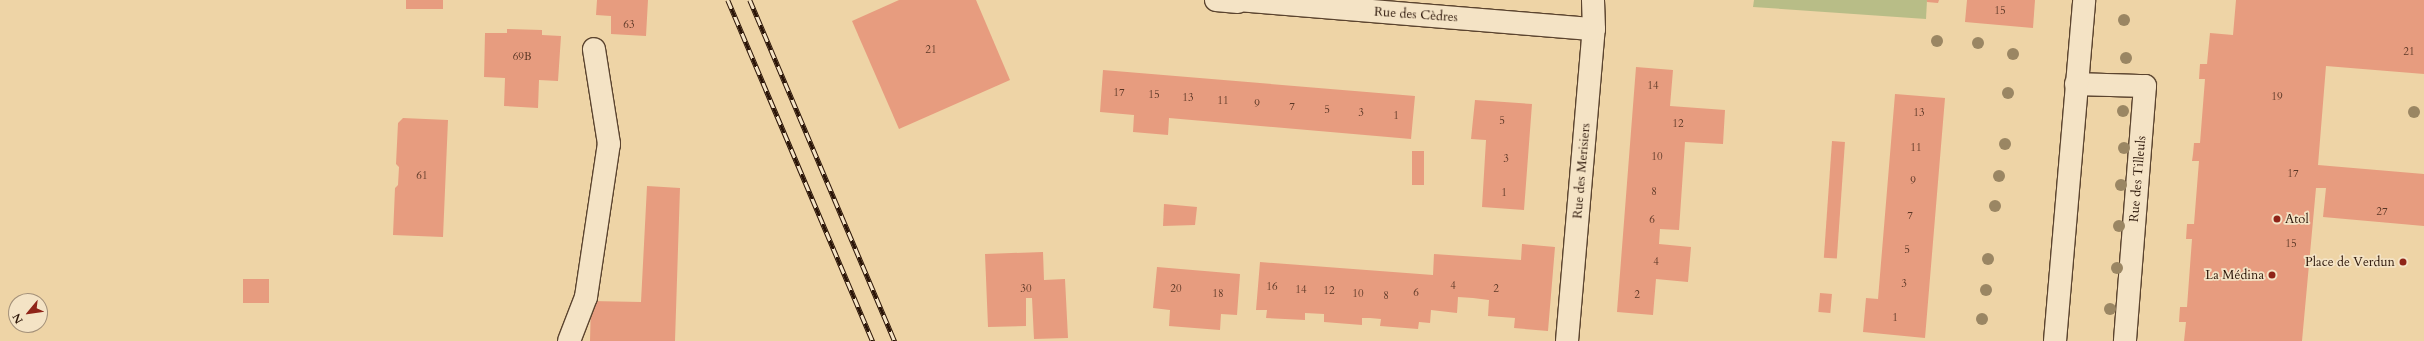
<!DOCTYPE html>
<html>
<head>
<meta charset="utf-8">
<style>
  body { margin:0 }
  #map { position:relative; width:2424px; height:341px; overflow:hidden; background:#eed4a6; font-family:Cardo,serif }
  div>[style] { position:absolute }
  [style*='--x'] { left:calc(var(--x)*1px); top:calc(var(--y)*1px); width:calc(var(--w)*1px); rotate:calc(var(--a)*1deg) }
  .green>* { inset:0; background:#b8bd87 }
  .building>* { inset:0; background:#e79c7f; transform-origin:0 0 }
  .roads { filter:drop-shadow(1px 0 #5b442f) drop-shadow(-1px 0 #5b442f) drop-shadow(0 1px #5b442f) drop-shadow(0 -1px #5b442f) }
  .minor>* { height:22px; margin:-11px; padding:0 11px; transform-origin:11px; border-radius:11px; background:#f4e3c5 }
  .rail>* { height:4.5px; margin-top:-2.25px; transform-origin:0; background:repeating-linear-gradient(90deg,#f4e3c5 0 9px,#2a1407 0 18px); box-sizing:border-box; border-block:1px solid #2a1407 }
  .trees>* { width:12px; height:12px; margin:-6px; border-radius:50%; background:#9a8663 }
  .dots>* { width:11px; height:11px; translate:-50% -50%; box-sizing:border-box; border:2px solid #f4e3c5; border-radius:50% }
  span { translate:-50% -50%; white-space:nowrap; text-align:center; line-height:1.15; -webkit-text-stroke:3.5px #f4e3c5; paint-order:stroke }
  .number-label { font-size:11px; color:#593625 }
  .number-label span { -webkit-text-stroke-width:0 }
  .street-label { font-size:13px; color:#2a1407 }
  .poi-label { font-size:13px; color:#2a1407 }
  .left { translate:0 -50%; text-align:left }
  .right { translate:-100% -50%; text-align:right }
  .north { position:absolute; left:8px; top:293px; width:40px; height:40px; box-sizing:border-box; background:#f4e3c5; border:1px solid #a39079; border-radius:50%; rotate:241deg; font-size:11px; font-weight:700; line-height:16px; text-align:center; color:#2a1407 }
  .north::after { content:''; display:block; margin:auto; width:14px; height:18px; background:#8f2418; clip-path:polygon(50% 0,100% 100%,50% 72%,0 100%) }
</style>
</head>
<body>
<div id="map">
  <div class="green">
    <i style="clip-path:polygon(1754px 0,1927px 0,1926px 19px,1753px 7px)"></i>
  </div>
  <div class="building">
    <i style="left:406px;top:0;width:37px;height:9px"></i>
    <i style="clip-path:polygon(597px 0,648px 0,646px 36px,611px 34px,611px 16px,596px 15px)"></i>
    <i style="clip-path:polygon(899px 0,976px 0,1010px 80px,899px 129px,852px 21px)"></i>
    <i style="clip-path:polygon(1927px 0,1939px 0,1938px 3px,1927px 2px)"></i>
    <i style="clip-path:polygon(1967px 0,2035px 0,2033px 28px,1965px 22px)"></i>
    <i style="clip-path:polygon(2236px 0,2424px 0,2424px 74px,2326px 66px,2318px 165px,2424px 174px,2424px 226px,2323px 217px,2326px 188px,2316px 188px,2302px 341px,2184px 341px,2186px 322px,2179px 322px,2180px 307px,2187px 307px,2192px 239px,2186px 239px,2187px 224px,2194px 224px,2199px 161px,2192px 161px,2193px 154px,2194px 143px,2200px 143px,2205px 79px,2199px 79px,2200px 64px,2207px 64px,2210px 33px,2233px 35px)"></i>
    <i style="clip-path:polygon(507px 29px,542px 30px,542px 35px,561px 36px,558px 81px,539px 80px,538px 108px,504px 106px,505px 78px,484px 77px,485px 33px,507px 33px)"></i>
    <i style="clip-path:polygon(1636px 67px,1673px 70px,1670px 106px,1725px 110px,1723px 144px,1685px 142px,1679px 230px,1660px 229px,1659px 244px,1691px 247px,1688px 282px,1656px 279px,1653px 315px,1617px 312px)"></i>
    <i style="clip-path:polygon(1103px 70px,1415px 96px,1411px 139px,1169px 118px,1168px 135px,1133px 132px,1134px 115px,1100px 112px)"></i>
    <i style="clip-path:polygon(1895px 94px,1945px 98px,1925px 338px,1863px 332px,1866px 298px,1878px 299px)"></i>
    <i style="clip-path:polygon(1475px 100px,1532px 104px,1524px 210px,1482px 207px,1486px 140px,1471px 139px)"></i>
    <i style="clip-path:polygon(403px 118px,448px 120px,443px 237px,393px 235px,395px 188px,398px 185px,399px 167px,396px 164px,398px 123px)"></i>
    <i style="left:1832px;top:141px;width:13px;height:117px;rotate:4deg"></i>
    <i style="left:1412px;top:151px;width:12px;height:34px"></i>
    <i style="clip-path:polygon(647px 186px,680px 188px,675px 341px,590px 341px,591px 301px,641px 302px)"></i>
    <i style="clip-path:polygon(1164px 204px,1197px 207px,1195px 225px,1163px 226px)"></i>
    <i style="clip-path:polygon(1522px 244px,1555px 247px,1548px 331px,1514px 328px,1515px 318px,1488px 316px,1489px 300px,1473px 298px,1458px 297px,1457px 313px,1431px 310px,1430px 323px,1419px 322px,1418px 329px,1380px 326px,1381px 319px,1370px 318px,1362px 318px,1362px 325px,1324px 322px,1324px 314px,1305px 313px,1305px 320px,1266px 318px,1267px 310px,1256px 310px,1260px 262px,1433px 275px,1434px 254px,1521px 260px)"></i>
    <i style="clip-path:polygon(1043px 252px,1044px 280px,1065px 279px,1068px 338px,1034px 339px,1032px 298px,1026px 298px,1026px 326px,988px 327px,985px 254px)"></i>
    <i style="clip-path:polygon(1157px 267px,1240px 274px,1237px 315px,1221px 314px,1220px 330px,1169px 326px,1170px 310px,1153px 308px)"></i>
    <i style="left:243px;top:279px;width:26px;height:24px"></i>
    <i style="left:1820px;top:293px;width:12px;height:19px;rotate:5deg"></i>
  </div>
  <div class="roads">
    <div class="minor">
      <i style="--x:1216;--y:0;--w:22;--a:5"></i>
      <i style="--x:1238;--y:0;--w:357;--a:4.7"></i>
      <i style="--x:2076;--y:84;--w:69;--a:1.7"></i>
      <i style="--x:2145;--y:86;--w:256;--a:94.5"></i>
      <i style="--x:569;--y:341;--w:47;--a:-68.9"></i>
      <i style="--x:586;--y:297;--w:155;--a:-81.5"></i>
      <i style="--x:609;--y:144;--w:96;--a:-99"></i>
      <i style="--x:1567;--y:341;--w:313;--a:-85.1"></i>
      <i style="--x:1594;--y:29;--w:29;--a:-92"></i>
      <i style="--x:2055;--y:341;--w:342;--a:-85.1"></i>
    </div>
  </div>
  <div class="rail">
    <i style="--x:728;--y:0;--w:371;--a:67"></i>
    <i style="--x:750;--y:0;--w:371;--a:67"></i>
  </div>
  <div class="trees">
    <i style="left:2124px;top:20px"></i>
    <i style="left:1937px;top:41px"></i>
    <i style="left:1978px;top:43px"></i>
    <i style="left:2013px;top:54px"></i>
    <i style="left:2126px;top:58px"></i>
    <i style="left:2008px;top:93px"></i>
    <i style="left:2123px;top:111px"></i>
    <i style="left:2414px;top:112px"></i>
    <i style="left:2005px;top:144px"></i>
    <i style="left:2124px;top:148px"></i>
    <i style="left:1999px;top:176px"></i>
    <i style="left:2121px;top:185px"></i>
    <i style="left:1995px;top:206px"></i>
    <i style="left:2119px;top:226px"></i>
    <i style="left:1988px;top:259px"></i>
    <i style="left:2117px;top:268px"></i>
    <i style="left:1986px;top:290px"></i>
    <i style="left:2110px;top:309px"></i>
    <i style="left:1982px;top:319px"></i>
  </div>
  <div class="dots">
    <i style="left:2277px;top:219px;background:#8f2418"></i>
    <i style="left:2403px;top:262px;background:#8f2418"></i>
    <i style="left:2272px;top:275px;background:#8f2418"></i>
  </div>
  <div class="number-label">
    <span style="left:2000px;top:11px">15</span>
    <span style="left:629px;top:25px">63</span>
    <span style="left:931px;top:50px">21</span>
    <span style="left:2409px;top:52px">21</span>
    <span style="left:522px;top:57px">69B</span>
    <span style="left:1653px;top:86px">14</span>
    <span style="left:1119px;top:93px">17</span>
    <span style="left:1154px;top:95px">15</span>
    <span style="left:2277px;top:97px">19</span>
    <span style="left:1188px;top:98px">13</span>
    <span style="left:1223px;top:101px">11</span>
    <span style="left:1257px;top:104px">9</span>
    <span style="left:1292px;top:107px">7</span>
    <span style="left:1327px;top:110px">5</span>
    <span style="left:1361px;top:113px">3</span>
    <span style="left:1919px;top:113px">13</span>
    <span style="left:1396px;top:116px">1</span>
    <span style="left:1502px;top:121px">5</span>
    <span style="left:1678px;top:124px">12</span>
    <span style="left:1916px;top:148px">11</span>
    <span style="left:1657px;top:157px">10</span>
    <span style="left:1506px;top:159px">3</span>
    <span style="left:2293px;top:174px">17</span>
    <span style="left:422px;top:176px">61</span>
    <span style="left:1913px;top:181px">9</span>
    <span style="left:1654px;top:192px">8</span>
    <span style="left:1504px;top:193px">1</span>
    <span style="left:2382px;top:212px">27</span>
    <span style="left:1910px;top:216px">7</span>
    <span style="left:1652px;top:220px">6</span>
    <span style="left:2291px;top:244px">15</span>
    <span style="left:1907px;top:250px">5</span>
    <span style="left:1656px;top:262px">4</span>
    <span style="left:1904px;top:284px">3</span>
    <span style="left:1453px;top:286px">4</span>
    <span style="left:1272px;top:287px">16</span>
    <span style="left:1026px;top:289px">30</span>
    <span style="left:1176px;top:289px">20</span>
    <span style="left:1496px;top:289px">2</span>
    <span style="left:1301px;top:290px">14</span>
    <span style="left:1329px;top:291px">12</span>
    <span style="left:1416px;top:293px">6</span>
    <span style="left:1218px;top:294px">18</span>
    <span style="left:1358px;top:294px">10</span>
    <span style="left:1637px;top:295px">2</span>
    <span style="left:1386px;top:296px">8</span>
    <span style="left:1895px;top:318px">1</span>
  </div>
  <div class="street-label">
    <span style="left:1416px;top:15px;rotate:4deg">Rue des Cèdres</span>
    <span style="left:1582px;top:171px;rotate:-85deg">Rue des Merisiers</span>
    <span style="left:2138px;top:179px;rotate:-85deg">Rue des Tilleuls</span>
  </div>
  <div class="poi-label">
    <span class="left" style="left:2285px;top:219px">Atol</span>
    <span class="right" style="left:2395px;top:262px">Place de Verdun</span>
    <span class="right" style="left:2264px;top:275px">La Médina</span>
  </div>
  <div class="north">N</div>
</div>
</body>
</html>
